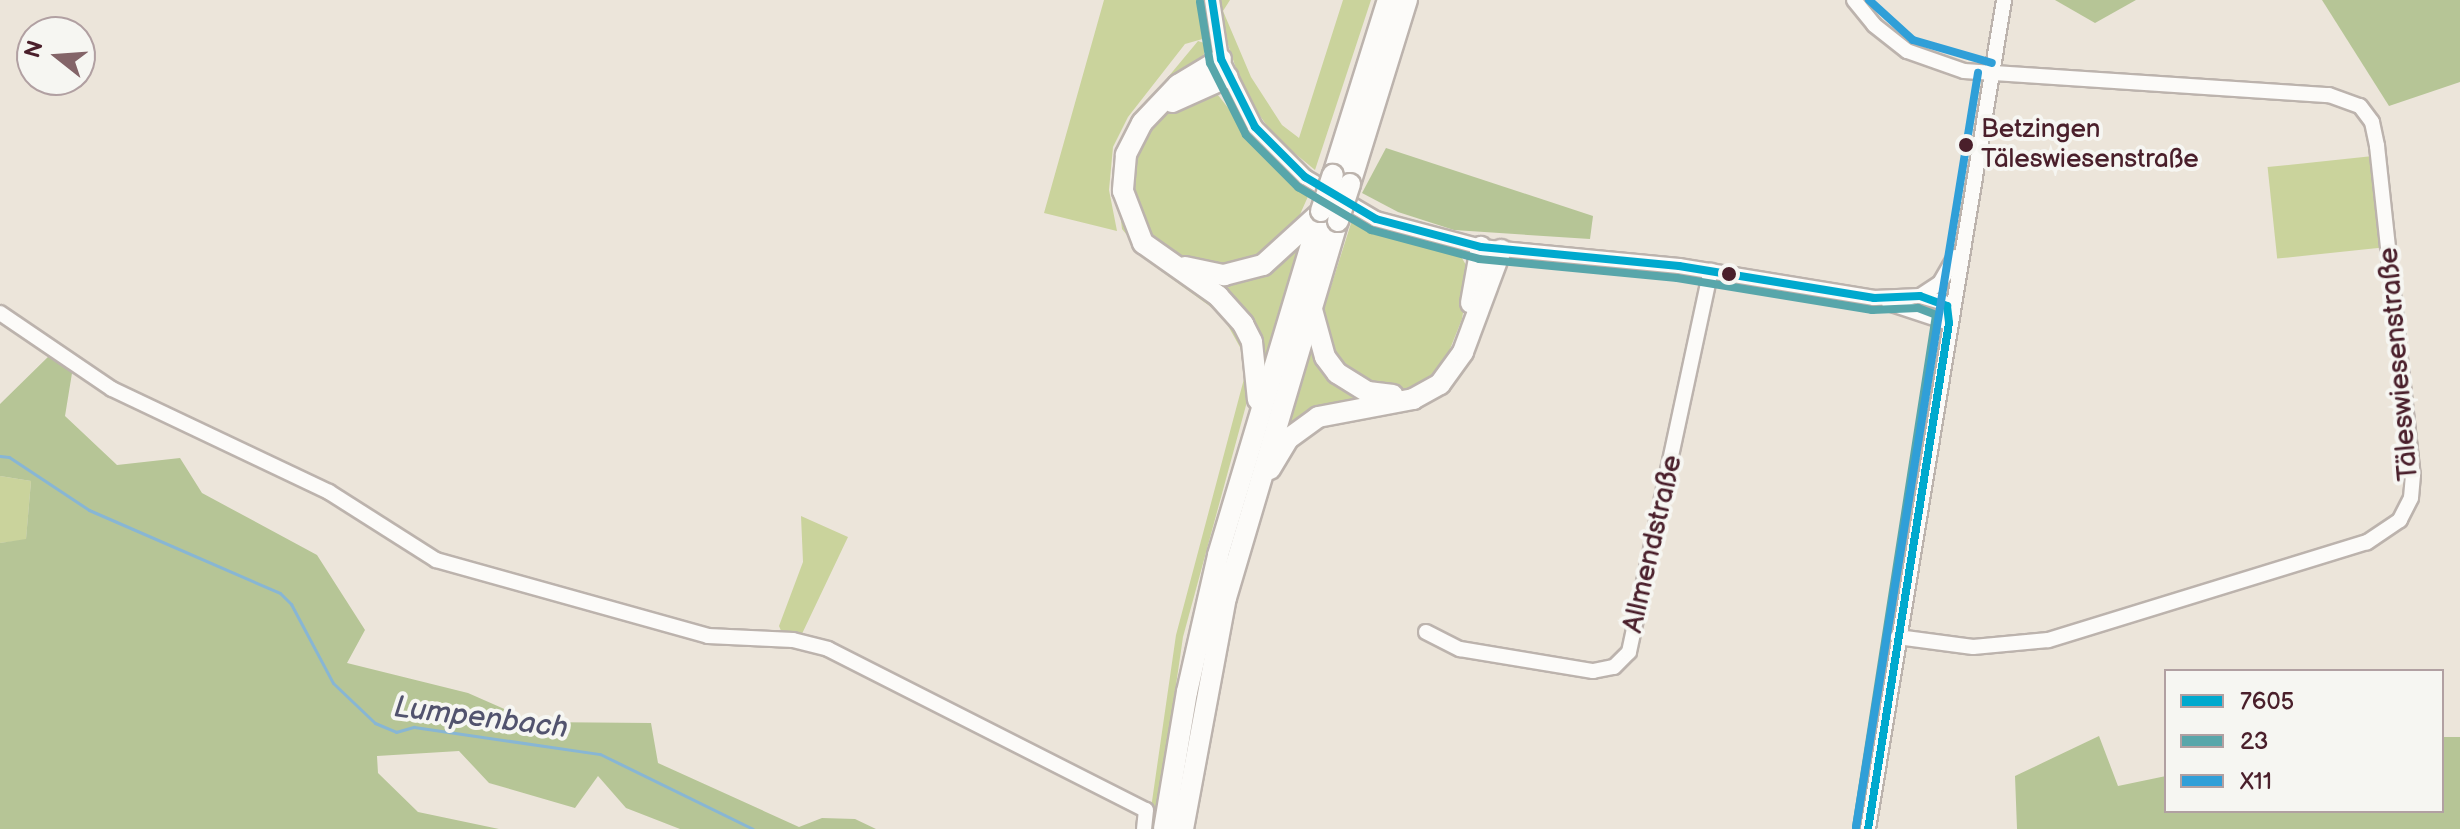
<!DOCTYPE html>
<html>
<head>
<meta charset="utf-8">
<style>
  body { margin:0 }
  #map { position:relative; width:2460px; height:829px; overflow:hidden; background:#ece5da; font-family:"Balsamiq Sans",sans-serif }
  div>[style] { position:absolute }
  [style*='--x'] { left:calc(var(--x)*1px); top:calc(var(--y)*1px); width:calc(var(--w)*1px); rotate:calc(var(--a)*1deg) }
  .green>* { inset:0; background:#cad39c; transform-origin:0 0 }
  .forest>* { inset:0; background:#b6c596 }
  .stream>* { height:3px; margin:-1.5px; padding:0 1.5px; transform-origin:1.5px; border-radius:1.5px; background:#88b6d4 }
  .roads { filter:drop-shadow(2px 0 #bcb3ad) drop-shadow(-2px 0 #bcb3ad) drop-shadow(0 2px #bcb3ad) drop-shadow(0 -2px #bcb3ad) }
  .minor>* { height:14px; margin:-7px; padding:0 7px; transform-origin:7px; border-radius:7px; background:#fcfbf9 }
  .highway>* { height:20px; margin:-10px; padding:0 10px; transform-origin:10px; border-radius:10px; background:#fcfbf9 }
  .bridges { filter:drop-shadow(2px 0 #bcb3ad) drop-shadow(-2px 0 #bcb3ad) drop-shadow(0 2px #bcb3ad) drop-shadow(0 -2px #bcb3ad) }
  .highway-bridge>* { height:20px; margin:-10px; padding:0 10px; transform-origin:10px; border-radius:10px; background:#fcfbf9 }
  .bus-1>* { height:8px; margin:-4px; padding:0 4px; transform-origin:4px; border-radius:4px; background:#00a9ce }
  .bus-2>* { height:8px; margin:-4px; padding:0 4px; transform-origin:4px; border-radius:4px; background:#58a6aa }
  .bus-3>* { height:8px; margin:-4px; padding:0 4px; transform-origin:4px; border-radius:4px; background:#309fd8 }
  .dots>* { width:22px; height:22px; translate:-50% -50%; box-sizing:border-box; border:4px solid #f6f6f2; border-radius:50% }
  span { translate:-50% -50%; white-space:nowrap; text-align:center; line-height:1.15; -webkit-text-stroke:8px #f6f6f2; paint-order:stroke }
  .bus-label { font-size:26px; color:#4a1f2b }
  .left { translate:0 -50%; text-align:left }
  .street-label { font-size:28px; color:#4a1f2b }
  .water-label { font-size:30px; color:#52536e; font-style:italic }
  .legend { position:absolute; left:2164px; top:669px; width:280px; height:144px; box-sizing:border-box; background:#f6f6f2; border:2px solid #b1a0a2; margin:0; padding:10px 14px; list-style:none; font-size:24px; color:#4a1f2b }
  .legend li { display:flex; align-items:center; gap:16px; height:40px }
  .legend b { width:40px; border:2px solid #b1a0a2 }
  .north { position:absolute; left:16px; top:16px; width:80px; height:80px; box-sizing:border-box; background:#f6f6f2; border:2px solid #b1a0a2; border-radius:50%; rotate:287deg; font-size:22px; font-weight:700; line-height:32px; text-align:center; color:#4a1f2b }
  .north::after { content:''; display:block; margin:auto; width:28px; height:36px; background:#836468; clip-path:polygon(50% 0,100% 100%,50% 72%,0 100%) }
</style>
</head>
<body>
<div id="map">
  <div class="green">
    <i style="clip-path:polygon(1104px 0,1204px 0,1206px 38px,1185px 44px,1128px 117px,1113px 147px,1109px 190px,1117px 231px,1044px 213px)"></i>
    <i style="clip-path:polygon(1221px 0,1230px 0,1223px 11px,1251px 77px,1282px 125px,1299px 138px,1343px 0,1371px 0,1315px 170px,1275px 137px,1245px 95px,1221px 24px)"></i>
    <i style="clip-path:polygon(1198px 41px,1207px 44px,1202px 60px,1138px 121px,1123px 212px,1215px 301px,1242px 335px,1248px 398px,1183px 637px,1155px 829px,1148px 829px,1176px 635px,1245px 375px,1241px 349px,1222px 315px,1150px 263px,1122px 229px,1114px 164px,1139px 112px)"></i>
    <i style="clip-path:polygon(1214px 90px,1263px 152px,1310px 192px,1289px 239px,1242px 269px,1191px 266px,1150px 238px,1131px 190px,1134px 158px,1149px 128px,1171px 105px)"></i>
    <i style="left:2373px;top:156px;width:92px;height:106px;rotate:84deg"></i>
    <i style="clip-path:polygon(1353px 217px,1390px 234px,1459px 253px,1470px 272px,1462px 319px,1446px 359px,1426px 380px,1406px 389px,1394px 391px,1340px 370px,1320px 321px)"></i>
    <i style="clip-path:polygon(1305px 233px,1262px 377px,1212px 280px)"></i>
    <i style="clip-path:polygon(1308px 328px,1366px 400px,1283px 435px)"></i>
    <i style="clip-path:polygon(0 476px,31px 481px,26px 540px,0 543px)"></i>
    <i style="clip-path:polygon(801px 516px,848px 537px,800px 638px,782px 633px,779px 626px,803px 562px)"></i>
  </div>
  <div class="forest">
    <i style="clip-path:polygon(2055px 0,2136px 0,2095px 23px)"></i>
    <i style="clip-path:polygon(2322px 0,2460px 0,2460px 82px,2389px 106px)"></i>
    <i style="clip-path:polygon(1386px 148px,1593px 216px,1590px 239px,1454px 230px,1398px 212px,1362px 193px)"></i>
    <i style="clip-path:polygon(51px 354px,73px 367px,65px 416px,117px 465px,180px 458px,202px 493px,317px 555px,365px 630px,347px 663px,468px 693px,534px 722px,651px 723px,658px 763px,799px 827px,822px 818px,855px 819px,876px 829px,680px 829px,626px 808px,598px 776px,575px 808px,489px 783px,459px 751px,377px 756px,378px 773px,418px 812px,499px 829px,0 829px,0 543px,26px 539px,31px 481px,0 476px,0 404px)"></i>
    <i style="clip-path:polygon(2099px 736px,2118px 786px,2166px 776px,2166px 811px,2442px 811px,2442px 737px,2460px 737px,2460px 829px,2017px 829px,2015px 776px)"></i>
  </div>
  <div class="stream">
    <i style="--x:0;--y:456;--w:9;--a:6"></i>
    <i style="--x:9;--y:457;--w:96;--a:33.5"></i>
    <i style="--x:89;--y:510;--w:208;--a:23.5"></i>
    <i style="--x:280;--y:593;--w:16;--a:45"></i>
    <i style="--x:291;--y:604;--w:89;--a:62"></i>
    <i style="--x:333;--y:683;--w:58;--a:43.6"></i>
    <i style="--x:375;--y:723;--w:23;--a:23"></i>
    <i style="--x:396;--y:732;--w:19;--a:-16"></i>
    <i style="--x:414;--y:727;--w:188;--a:8.3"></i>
    <i style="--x:600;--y:754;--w:170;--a:26.1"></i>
  </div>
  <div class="roads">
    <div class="minor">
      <i style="--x:1212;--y:0;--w:60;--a:81.3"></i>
      <i style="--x:1221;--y:59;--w:76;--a:63.4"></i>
      <i style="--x:1255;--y:127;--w:71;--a:45"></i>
      <i style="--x:1305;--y:177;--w:82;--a:30.6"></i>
      <i style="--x:1376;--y:219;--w:109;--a:14.9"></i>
      <i style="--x:1481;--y:247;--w:199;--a:5.5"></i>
      <i style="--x:1679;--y:266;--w:198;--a:9.3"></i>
      <i style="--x:1874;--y:298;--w:46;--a:-2.5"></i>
      <i style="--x:1920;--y:296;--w:25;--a:16"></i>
      <i style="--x:1944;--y:303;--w:13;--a:61"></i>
      <i style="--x:1854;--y:0;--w:32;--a:51"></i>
      <i style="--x:1874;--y:25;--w:42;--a:38.2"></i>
      <i style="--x:1907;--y:51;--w:60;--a:19.3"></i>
      <i style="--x:1964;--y:71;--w:366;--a:3.8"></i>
      <i style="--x:2329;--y:95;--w:33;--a:20"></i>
      <i style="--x:2360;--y:106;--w:20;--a:53"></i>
      <i style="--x:2372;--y:122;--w:25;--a:78"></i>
      <i style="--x:2377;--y:146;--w:331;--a:83.8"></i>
      <i style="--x:2413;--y:475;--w:23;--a:95"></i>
      <i style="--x:2411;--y:498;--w:25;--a:117"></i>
      <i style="--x:2400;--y:520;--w:40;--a:146"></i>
      <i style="--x:2367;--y:542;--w:334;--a:162.9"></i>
      <i style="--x:2048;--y:640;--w:75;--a:174.7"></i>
      <i style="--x:1973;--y:647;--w:76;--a:-172.4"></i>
      <i style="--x:1920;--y:296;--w:24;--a:-33"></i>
      <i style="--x:1940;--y:283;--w:30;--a:-60"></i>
      <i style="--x:1889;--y:303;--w:63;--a:18.4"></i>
      <i style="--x:0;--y:313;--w:135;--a:34.2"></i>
      <i style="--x:112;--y:389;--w:240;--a:25.4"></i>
      <i style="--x:329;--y:492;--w:127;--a:32.4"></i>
      <i style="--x:436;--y:560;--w:282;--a:15.6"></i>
      <i style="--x:708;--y:636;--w:85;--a:2.7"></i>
      <i style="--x:793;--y:640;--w:36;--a:14"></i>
      <i style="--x:828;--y:649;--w:356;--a:26.9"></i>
      <i style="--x:1146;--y:810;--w:19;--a:96"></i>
      <i style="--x:1426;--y:632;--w:38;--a:27"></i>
      <i style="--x:1460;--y:649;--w:135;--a:9.4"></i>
      <i style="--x:1593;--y:671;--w:21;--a:-11"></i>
      <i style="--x:1614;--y:667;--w:21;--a:-45"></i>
      <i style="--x:1629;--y:652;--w:390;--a:-77.9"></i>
      <i style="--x:1868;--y:829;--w:840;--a:-80.68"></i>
    </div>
    <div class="highway">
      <i style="--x:1221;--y:59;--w:50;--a:148.8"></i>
      <i style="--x:1178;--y:85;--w:52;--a:133.5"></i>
      <i style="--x:1142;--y:123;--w:36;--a:117"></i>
      <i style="--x:1126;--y:155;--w:36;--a:95"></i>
      <i style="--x:1123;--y:191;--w:56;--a:69"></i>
      <i style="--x:1143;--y:243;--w:92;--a:35.2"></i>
      <i style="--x:1218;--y:296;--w:38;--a:48"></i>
      <i style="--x:1243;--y:324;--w:20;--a:63"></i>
      <i style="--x:1252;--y:342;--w:58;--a:84.1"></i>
      <i style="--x:1172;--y:102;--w:61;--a:-24.1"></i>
      <i style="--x:1333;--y:175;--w:183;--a:-72.6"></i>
      <i style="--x:1350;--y:184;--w:193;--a:-72.8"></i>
      <i style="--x:1185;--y:267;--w:40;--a:12"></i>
      <i style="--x:1224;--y:275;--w:40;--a:-14.4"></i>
      <i style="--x:1263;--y:265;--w:74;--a:-42.3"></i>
      <i style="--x:1471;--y:303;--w:57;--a:-79.9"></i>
      <i style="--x:1311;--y:306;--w:53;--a:74.6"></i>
      <i style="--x:1325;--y:357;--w:20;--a:53"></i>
      <i style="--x:1337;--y:373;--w:36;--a:32"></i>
      <i style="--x:1368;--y:392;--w:25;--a:7"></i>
      <i style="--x:1270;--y:469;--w:35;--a:-59"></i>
      <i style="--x:1288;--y:439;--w:37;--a:-36"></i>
      <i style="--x:1318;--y:417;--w:97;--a:-10.7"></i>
      <i style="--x:1413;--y:399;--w:31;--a:-29"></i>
      <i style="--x:1440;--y:384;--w:39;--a:-54"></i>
      <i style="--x:1463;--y:352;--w:109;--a:-69.6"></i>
      <i style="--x:1164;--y:829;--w:139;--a:-80.5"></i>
      <i style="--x:1187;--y:692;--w:140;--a:-77.2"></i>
      <i style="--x:1218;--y:555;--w:359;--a:-73.3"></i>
      <i style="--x:1183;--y:829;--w:235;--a:-79.5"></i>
      <i style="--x:1226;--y:598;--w:393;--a:-73.5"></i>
    </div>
  </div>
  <div class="bridges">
    <div class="highway-bridge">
      <i style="--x:1321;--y:211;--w:38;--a:-72"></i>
      <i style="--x:1338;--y:221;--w:39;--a:-72"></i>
    </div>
  </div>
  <div class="bus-1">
    <i style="--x:1212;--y:0;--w:60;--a:81.3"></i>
    <i style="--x:1221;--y:59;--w:76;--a:63.4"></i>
    <i style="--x:1255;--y:127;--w:71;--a:45"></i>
    <i style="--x:1305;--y:177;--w:82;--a:30.6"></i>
    <i style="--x:1376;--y:219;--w:109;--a:14.9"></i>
    <i style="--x:1481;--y:247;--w:199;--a:5.5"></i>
    <i style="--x:1679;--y:266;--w:198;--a:9.3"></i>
    <i style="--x:1874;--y:298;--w:46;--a:-2.5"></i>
    <i style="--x:1920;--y:296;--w:29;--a:20"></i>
    <i style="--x:1947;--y:306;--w:17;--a:83"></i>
    <i style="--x:1949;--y:323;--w:512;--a:99.09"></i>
  </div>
  <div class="bus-2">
    <i style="--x:1200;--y:2;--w:62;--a:80.7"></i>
    <i style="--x:1210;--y:63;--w:80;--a:63.4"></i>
    <i style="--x:1246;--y:135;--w:74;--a:45"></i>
    <i style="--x:1298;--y:187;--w:85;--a:30.5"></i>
    <i style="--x:1371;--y:230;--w:112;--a:15"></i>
    <i style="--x:1479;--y:259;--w:199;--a:5.5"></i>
    <i style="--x:1677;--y:278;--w:198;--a:9.3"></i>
    <i style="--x:1872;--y:310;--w:46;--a:-2.5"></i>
    <i style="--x:1918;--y:308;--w:19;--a:21"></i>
    <i style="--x:1936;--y:315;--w:518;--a:98.88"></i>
  </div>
  <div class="bus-3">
    <i style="--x:1869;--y:0;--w:59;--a:42.3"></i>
    <i style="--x:1913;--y:40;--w:82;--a:16.2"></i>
    <i style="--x:1856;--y:827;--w:764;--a:-80.81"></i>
  </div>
  <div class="dots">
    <i style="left:1966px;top:145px;background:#4a1f2b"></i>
    <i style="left:1729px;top:274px;background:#4a1f2b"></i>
  </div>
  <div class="bus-label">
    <span class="left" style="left:1981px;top:145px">Betzingen<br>Täleswiesenstraße</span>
  </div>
  <div class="street-label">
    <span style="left:2399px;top:364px;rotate:-95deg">Täleswiesenstraße</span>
    <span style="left:1653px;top:544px;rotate:-77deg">Allmendstraße</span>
  </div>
  <div class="water-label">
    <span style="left:481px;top:718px;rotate:7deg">Lumpenbach</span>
  </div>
  <ul class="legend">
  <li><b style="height:10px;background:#00a9ce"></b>7605</li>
  <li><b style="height:10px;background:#58a6aa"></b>23</li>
  <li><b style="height:10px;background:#309fd8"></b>X11</li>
  </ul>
  <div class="north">N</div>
</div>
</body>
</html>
